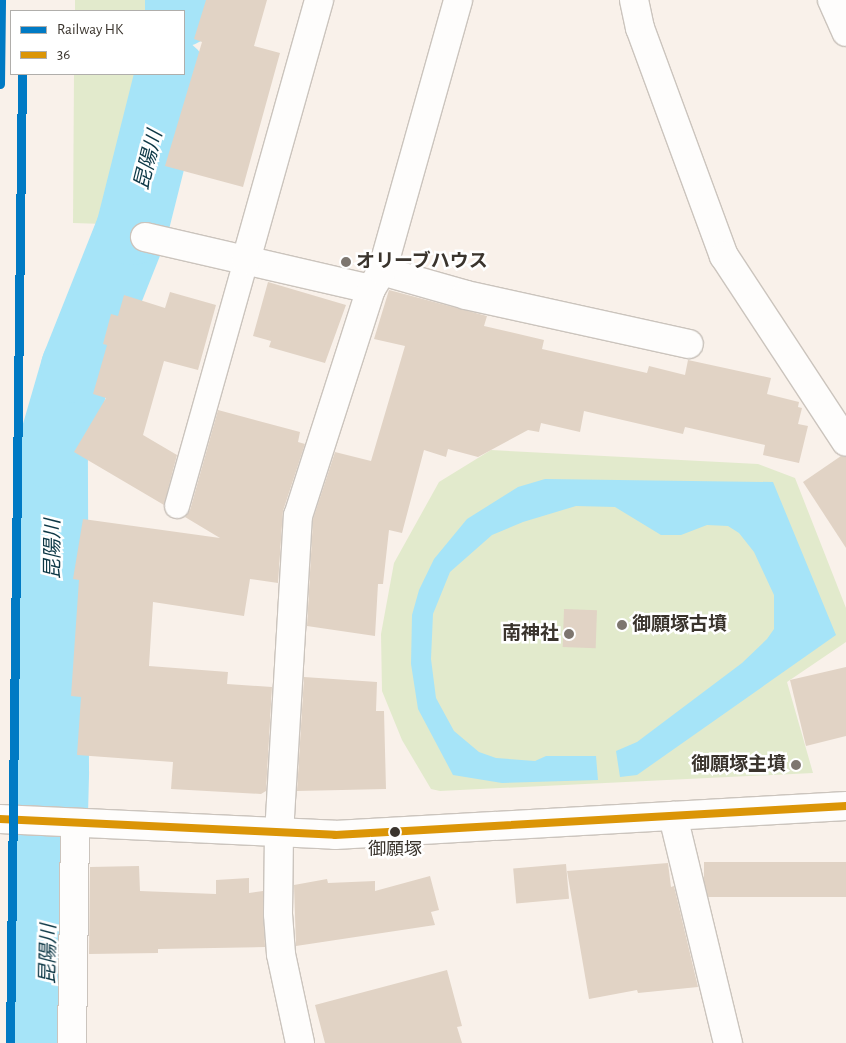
<!DOCTYPE html>
<html>
<head>
<meta charset="utf-8">
<style>
  body { margin:0 }
  #map { position:relative; width:846px; height:1043px; overflow:hidden; background:#f9f1ea; font-family:"Alegreya Sans","Noto Sans JP",sans-serif }
  div>[style] { position:absolute }
  [style*='--x'] { left:calc(var(--x)*1px); top:calc(var(--y)*1px); width:calc(var(--w)*1px); rotate:calc(var(--a)*1deg) }
  .green>* { inset:0; background:#e2eacc; transform-origin:0 0 }
  .water>* { inset:0; background:#a6e4f8 }
  .river>* { height:72px; margin:-36px; padding:0 36px; transform-origin:36px; border-radius:36px; background:#a6e4f8 }
  .building>* { inset:0; background:#e1d3c5; transform-origin:0 0 }
  .roads { filter:drop-shadow(1px 0 #cbc4bd) drop-shadow(-1px 0 #cbc4bd) drop-shadow(0 1px #cbc4bd) drop-shadow(0 -1px #cbc4bd) }
  .lane>* { height:24px; margin:-12px; padding:0 12px; transform-origin:12px; border-radius:12px; background:#fefdfc }
  .street>* { height:28px; margin:-14px; padding:0 14px; transform-origin:14px; border-radius:14px; background:#fefdfc }
  .secondary>* { height:28px; margin:-14px; padding:0 14px; transform-origin:14px; border-radius:14px; background:#fefdfc }
  .bus-1>* { height:8px; margin:-4px; padding:0 4px; transform-origin:4px; border-radius:4px; background:#db9507 }
  .rail-1>* { height:9px; margin:-4.5px; padding:0 4.5px; transform-origin:4.5px; border-radius:4.5px; background:#007ac4 }
  .dots>* { width:14px; height:14px; translate:-50% -50%; box-sizing:border-box; border:2px solid #fff; border-radius:50% }
  span { translate:-50% -50%; white-space:nowrap; text-align:center; line-height:1.15; -webkit-text-stroke:5px #fff; paint-order:stroke }
  .bus-label { font-size:18px; color:#3a342d }
  .poi-label { font-size:19px; color:#3a342d; font-weight:700 }
  .left { translate:0 -50%; text-align:left }
  .right { translate:-100% -50%; text-align:right }
  .water-label { font-size:20px; color:#0c3745; font-style:italic }
  .legend { position:absolute; left:10px; top:10px; width:175px; height:65px; box-sizing:border-box; background:#fff; border:1px solid #b0aeab; margin:0; padding:6px 9px; list-style:none; font-size:15px; color:#3a342d }
  .legend li { display:flex; align-items:center; gap:10px; height:25px }
  .legend b { width:25px; border:1px solid #b0aeab }
</style>
</head>
<body>
<div id="map">
  <div class="green">
    <i style="left:75px;top:0;width:97px;height:11px"></i>
    <i style="clip-path:polygon(74px 74px,140px 74px,104px 224px,73px 223px)"></i>
    <i style="clip-path:polygon(491px 450px,758px 464px,795px 478px,846px 608px,846px 642px,787px 682px,813px 773px,440px 791px,431px 789px,402px 740px,382px 691px,381px 634px,394px 563px,439px 482px)"></i>
  </div>
  <div class="water">
    <i style="clip-path:polygon(545px 479px,773px 482px,836px 635px,637px 775px,620px 777px,616px 751px,637px 742px,742px 663px,767px 639px,774px 629px,774px 595px,754px 552px,739px 533px,728px 526px,707px 525px,681px 535px,661px 535px,615px 507px,576px 506px,523px 522px,492px 535px,450px 572px,433px 614px,431px 659px,436px 698px,454px 731px,479px 752px,496px 758px,535px 761px,546px 756px,596px 756px,598px 780px,502px 783px,453px 775px,418px 709px,411px 664px,412px 615px,419px 590px,434px 559px,467px 519px,518px 487px)"></i>
  </div>
  <div class="river">
    <i style="--x:181;--y:0;--w:11;--a:90"></i>
    <i style="--x:46;--y:1043;--w:271;--a:-88.5"></i>
    <i style="--x:53;--y:772;--w:319;--a:-90.2"></i>
    <i style="--x:52;--y:453;--w:90;--a:-73.8"></i>
    <i style="--x:77;--y:367;--w:149;--a:-68.3"></i>
    <i style="--x:132;--y:229;--w:160;--a:-75.9"></i>
  </div>
  <div class="building">
    <i style="clip-path:polygon(206px 0,267px 0,254px 46px,280px 53px,243px 187px,165px 166px,202px 42px,194px 39px)"></i>
    <i style="clip-path:polygon(268px 282px,346px 305px,325px 363px,269px 347px,271px 341px,253px 336px)"></i>
    <i style="clip-path:polygon(389px 290px,487px 316px,484px 326px,544px 340px,542px 349px,647px 373px,649px 366px,685px 375px,688px 360px,771px 378px,767px 394px,799px 402px,798px 407px,802px 408px,798px 424px,808px 426px,799px 463px,763px 455px,765px 445px,685px 427px,683px 434px,584px 411px,580px 432px,541px 423px,539px 432px,528px 430px,478px 457px,448px 449px,446px 457px,424px 450px,402px 533px,389px 530px,383px 584px,378px 584px,375px 636px,307px 626px,313px 519px,335px 452px,371px 461px,405px 346px,374px 339px)"></i>
    <i style="clip-path:polygon(170px 292px,216px 305px,198px 370px,164px 361px,143px 435px,177px 455px,164px 505px,74px 452px,106px 398px,93px 394px,107px 345px,103px 344px,111px 314px,118px 316px,124px 295px,165px 308px)"></i>
    <i style="clip-path:polygon(218px 410px,300px 432px,298px 442px,305px 444px,283px 511px,278px 583px,250px 579px,244px 616px,153px 602px,149px 666px,228px 672px,227px 684px,272px 687px,266px 791px,261px 794px,171px 789px,173px 762px,77px 755px,81px 697px,71px 696px,79px 580px,73px 579px,83px 519px,220px 538px,185px 517px,190px 510px)"></i>
    <i style="clip-path:polygon(841px 456px,846px 457px,846px 548px,803px 482px)"></i>
    <i style="left:564px;top:609px;width:33px;height:38px;rotate:2deg"></i>
    <i style="clip-path:polygon(846px 667px,846px 736px,806px 746px,790px 680px)"></i>
    <i style="clip-path:polygon(304px 677px,377px 682px,376px 711px,384px 711px,386px 789px,297px 791px)"></i>
    <i style="left:846px;top:862px;width:35px;height:142px;rotate:90deg"></i>
    <i style="clip-path:polygon(668px 863px,671px 887px,674px 886px,698px 987px,638px 993px,637px 990px,589px 999px,567px 871px)"></i>
    <i style="left:566px;top:864px;width:35px;height:53px;rotate:85deg"></i>
    <i style="clip-path:polygon(139px 866px,140px 891px,216px 894px,216px 880px,249px 878px,249px 893px,263px 891px,265px 947px,158px 949px,158px 953px,89px 954px,90px 867px)"></i>
    <i style="clip-path:polygon(430px 876px,439px 910px,431px 912px,435px 925px,296px 946px,294px 885px,327px 879px,328px 883px,375px 881px,375px 891px)"></i>
    <i style="clip-path:polygon(447px 970px,462px 1026px,457px 1027px,462px 1043px,325px 1043px,315px 1005px)"></i>
  </div>
  <div class="roads">
    <div class="lane">
      <i style="--x:177;--y:506;--w:255;--a:-74.3"></i>
    </div>
    <div class="street">
      <i style="--x:634;--y:0;--w:29;--a:78"></i>
      <i style="--x:640;--y:28;--w:243;--a:69.8"></i>
      <i style="--x:724;--y:256;--w:222;--a:56.7"></i>
      <i style="--x:832;--y:0;--w:35;--a:66"></i>
      <i style="--x:145;--y:237;--w:232;--a:13"></i>
      <i style="--x:246;--y:260;--w:270;--a:-74.3"></i>
      <i style="--x:382;--y:271;--w:87;--a:15.9"></i>
      <i style="--x:466;--y:295;--w:228;--a:12.4"></i>
      <i style="--x:673;--y:816;--w:234;--a:76.4"></i>
      <i style="--x:72;--y:1043;--w:220;--a:-89.2"></i>
      <i style="--x:300;--y:1043;--w:91;--a:-102.1"></i>
      <i style="--x:281;--y:954;--w:40;--a:-94.3"></i>
      <i style="--x:278;--y:914;--w:80;--a:-89.3"></i>
      <i style="--x:279;--y:834;--w:319;--a:-86.6"></i>
      <i style="--x:298;--y:516;--w:238;--a:-72.2"></i>
      <i style="--x:371;--y:289;--w:21;--a:-59"></i>
      <i style="--x:382;--y:271;--w:281;--a:-74.3"></i>
    </div>
    <div class="secondary">
      <i style="--x:0;--y:819;--w:335;--a:2.7"></i>
      <i style="--x:335;--y:835;--w:512;--a:-3.25"></i>
    </div>
  </div>
  <div class="bus-1">
    <i style="--x:0;--y:819;--w:335;--a:2.7"></i>
    <i style="--x:335;--y:835;--w:512;--a:-3.25"></i>
  </div>
  <div class="rail-1">
    <i style="--x:0;--y:84;--w:84;--a:-89.3"></i>
    <i style="--x:10;--y:1043;--w:969;--a:-89.29"></i>
  </div>
  <div class="dots">
    <i style="left:346px;top:262px;background:#7d766f"></i>
    <i style="left:622px;top:625px;background:#7d766f"></i>
    <i style="left:569px;top:634px;background:#7d766f"></i>
    <i style="left:796px;top:765px;background:#7d766f"></i>
    <i style="left:395px;top:832px;background:#3a342d"></i>
  </div>
  <div class="bus-label">
    <span style="left:395px;top:850px">御願塚</span>
  </div>
  <div class="poi-label">
    <span class="left" style="left:356px;top:262px">オリーブハウス</span>
    <span class="left" style="left:632px;top:625px">御願塚古墳</span>
    <span class="right" style="left:559px;top:634px">南神社</span>
    <span class="right" style="left:786px;top:765px">御願塚主墳</span>
  </div>
  <div class="water-label">
    <span style="left:149px;top:160px;rotate:-76deg">昆陽川</span>
    <span style="left:53px;top:549px;rotate:-90deg">昆陽川</span>
    <span style="left:49px;top:954px;rotate:-89deg">昆陽川</span>
  </div>
  <ul class="legend">
  <li><b style="height:6px;background:#007ac4"></b>Railway HK</li>
  <li><b style="height:6px;background:#db9507"></b>36</li>
  </ul>
</div>
</body>
</html>
